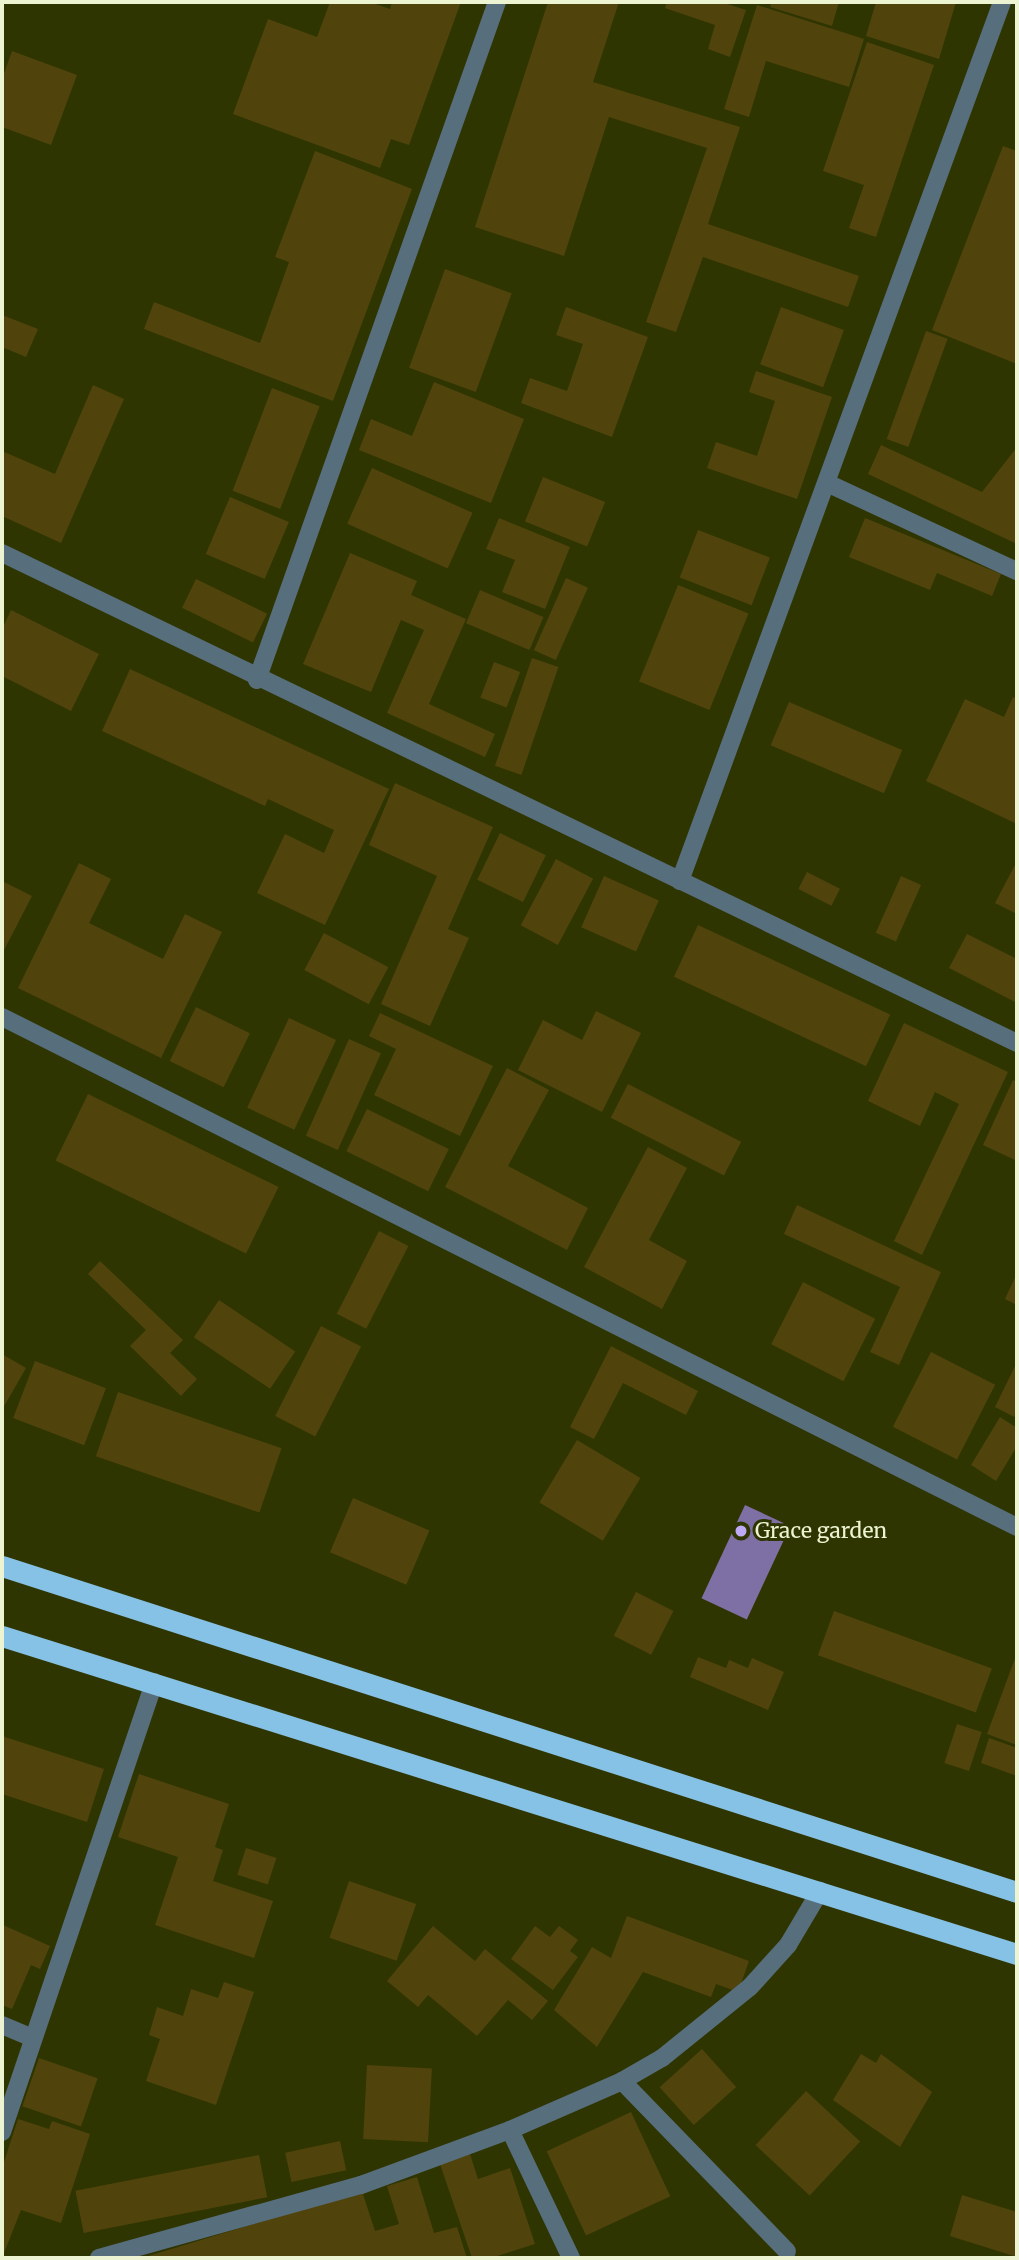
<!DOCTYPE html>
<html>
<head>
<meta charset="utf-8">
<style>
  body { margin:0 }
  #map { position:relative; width:1019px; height:2260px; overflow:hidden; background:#2f3500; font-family:Merriweather,serif }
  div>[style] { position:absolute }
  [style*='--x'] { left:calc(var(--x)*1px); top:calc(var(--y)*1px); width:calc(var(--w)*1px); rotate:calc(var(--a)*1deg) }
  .water>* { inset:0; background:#7e6fa4; transform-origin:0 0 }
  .building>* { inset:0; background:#50440c; transform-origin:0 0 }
  .minor>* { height:18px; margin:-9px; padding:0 9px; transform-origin:9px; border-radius:9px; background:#576e7d }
  .highway>* { height:21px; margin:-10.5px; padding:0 10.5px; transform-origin:10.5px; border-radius:10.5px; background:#86c1e6 }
  .dots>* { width:19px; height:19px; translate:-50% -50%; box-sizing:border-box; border:4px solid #2f3500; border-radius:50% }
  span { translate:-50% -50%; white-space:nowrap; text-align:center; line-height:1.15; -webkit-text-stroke:6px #2f3500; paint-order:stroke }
  .poi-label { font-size:21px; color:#edf4d2 }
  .left { translate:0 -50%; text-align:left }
  .frame { position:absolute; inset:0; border:4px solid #edf4d2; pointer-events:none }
</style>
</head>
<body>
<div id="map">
  <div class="water">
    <i style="left:745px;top:1505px;width:50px;height:103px;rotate:25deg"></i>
  </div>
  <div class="building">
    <i style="clip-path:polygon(330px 2px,370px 2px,390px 9px,392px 2px,461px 2px,409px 145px,391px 139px,380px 168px,233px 114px,268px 19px,317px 37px)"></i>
    <i style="clip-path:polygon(548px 2px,619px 2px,593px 82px,740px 127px,708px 224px,859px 276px,848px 307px,703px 257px,676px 332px,646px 322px,707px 148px,609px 117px,564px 256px,475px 227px)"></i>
    <i style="clip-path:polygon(667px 2px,721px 2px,746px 10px,730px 57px,708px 49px,715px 25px,665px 8px)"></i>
    <i style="clip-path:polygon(772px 2px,839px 2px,832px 26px,770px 7px)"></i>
    <i style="clip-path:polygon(876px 2px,956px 2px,939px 59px,866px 36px)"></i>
    <i style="clip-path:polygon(757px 5px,864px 39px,849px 87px,766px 61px,749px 117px,724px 109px)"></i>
    <i style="clip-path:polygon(867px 42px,934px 65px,876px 237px,849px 228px,864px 185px,823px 171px)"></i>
    <i style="clip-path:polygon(12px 51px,77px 75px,51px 145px,2px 127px,2px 79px)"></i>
    <i style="clip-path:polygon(1003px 146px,1017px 151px,1017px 364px,932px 330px)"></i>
    <i style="clip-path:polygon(315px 151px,412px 189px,333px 401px,144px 329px,154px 302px,260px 343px,289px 262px,275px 257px)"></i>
    <i style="left:445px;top:269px;width:71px;height:105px;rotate:20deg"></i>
    <i style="clip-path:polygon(566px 307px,648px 337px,612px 437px,521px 403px,530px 378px,567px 391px,583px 344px,556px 335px)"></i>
    <i style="left:781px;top:307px;width:67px;height:61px;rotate:20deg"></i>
    <i style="clip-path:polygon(2px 315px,38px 329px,26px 357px,2px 347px)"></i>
    <i style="left:926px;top:331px;width:23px;height:115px;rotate:20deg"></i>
    <i style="clip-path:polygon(756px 371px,832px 397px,797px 499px,707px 468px,716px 442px,757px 456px,775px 401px,749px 392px)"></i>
    <i style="clip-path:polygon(434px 382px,524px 419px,491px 503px,359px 450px,371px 419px,412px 436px)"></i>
    <i style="clip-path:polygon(93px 385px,124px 399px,61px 543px,2px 516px,2px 451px,55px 474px)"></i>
    <i style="left:272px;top:388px;width:51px;height:110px;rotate:21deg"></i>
    <i style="clip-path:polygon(881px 445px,982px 492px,1017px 447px,1017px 544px,868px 474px)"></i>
    <i style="left:372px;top:468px;width:110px;height:61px;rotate:24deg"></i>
    <i style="left:543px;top:477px;width:67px;height:48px;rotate:22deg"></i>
    <i style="left:230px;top:497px;width:64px;height:62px;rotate:23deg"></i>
    <i style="clip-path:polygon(499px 518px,570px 547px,545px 609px,502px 592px,515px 560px,486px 549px)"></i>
    <i style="clip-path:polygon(865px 518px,1001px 574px,992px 596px,937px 573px,930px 590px,849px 557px)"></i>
    <i style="left:698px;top:530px;width:77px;height:51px;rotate:21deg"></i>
    <i style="clip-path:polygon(350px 553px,417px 581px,411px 595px,466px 619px,429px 704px,495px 734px,485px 757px,387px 713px,424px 630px,401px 620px,371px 692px,303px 664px)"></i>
    <i style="left:566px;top:578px;width:24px;height:79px;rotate:24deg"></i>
    <i style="left:196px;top:579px;width:79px;height:32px;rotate:26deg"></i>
    <i style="left:678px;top:585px;width:76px;height:104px;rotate:22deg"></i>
    <i style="left:480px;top:590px;width:69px;height:36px;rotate:23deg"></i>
    <i style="clip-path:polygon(11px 610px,99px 654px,71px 711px,2px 676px,2px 629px)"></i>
    <i style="left:532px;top:658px;width:28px;height:114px;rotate:19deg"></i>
    <i style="left:494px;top:662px;width:28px;height:38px;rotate:21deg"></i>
    <i style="clip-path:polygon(130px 669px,389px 789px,325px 925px,257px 893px,285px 834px,324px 853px,334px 830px,268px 799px,265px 806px,102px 731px)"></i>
    <i style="clip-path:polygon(1013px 697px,1017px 699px,1017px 824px,926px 781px,965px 699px,1004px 717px)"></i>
    <i style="left:789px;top:702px;width:123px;height:47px;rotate:23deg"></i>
    <i style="clip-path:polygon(395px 783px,493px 827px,448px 929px,469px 938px,430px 1026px,381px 1004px,437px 876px,369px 845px)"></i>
    <i style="left:500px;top:833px;width:51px;height:52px;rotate:26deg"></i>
    <i style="left:556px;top:859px;width:42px;height:75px;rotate:28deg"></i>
    <i style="clip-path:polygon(1017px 861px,1017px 914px,995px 903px)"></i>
    <i style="clip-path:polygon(79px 863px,111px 879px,89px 923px,163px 959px,185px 914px,222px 932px,161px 1058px,18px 988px)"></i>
    <i style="left:807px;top:872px;width:37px;height:19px;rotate:27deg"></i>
    <i style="left:604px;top:876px;width:60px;height:56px;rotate:24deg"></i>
    <i style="left:901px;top:876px;width:22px;height:62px;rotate:24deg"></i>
    <i style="clip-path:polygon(2px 881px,32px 896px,2px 954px)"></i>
    <i style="left:698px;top:925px;width:212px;height:57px;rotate:25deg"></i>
    <i style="left:324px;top:933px;width:73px;height:42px;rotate:28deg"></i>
    <i style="clip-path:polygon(967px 934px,1017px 959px,1017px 1003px,949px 968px)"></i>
    <i style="left:196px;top:1007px;width:60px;height:60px;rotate:26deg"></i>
    <i style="clip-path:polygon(596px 1011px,641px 1033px,602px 1112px,518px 1070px,543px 1020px,582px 1040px)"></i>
    <i style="clip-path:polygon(380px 1013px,493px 1066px,460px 1136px,374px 1095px,396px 1049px,369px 1036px)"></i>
    <i style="left:289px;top:1018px;width:52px;height:99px;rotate:25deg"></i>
    <i style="clip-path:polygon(904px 1023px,1008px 1072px,922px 1255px,894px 1241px,959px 1104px,935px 1092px,920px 1126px,868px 1101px)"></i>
    <i style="left:349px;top:1039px;width:35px;height:106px;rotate:24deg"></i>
    <i style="clip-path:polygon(507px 1068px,549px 1090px,508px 1166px,588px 1208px,567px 1250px,445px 1187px)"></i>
    <i style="clip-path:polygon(1013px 1080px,1017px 1082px,1017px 1161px,983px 1145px)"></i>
    <i style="left:628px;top:1084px;width:127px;height:38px;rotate:27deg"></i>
    <i style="left:88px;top:1094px;width:212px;height:74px;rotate:26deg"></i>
    <i style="left:367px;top:1109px;width:91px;height:47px;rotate:26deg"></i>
    <i style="clip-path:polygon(648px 1147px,687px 1168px,649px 1240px,687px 1261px,662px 1309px,584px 1267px)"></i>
    <i style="clip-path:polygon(797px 1205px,941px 1272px,899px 1365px,870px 1352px,900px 1287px,784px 1234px)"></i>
    <i style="left:379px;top:1231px;width:33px;height:93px;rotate:27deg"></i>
    <i style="clip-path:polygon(100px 1261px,183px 1340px,170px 1353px,197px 1379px,181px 1396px,130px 1346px,146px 1330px,88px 1274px)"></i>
    <i style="clip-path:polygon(1017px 1273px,1017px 1305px,1005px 1299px)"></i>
    <i style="left:803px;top:1282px;width:81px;height:70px;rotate:27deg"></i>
    <i style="left:219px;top:1300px;width:92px;height:45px;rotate:34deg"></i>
    <i style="left:321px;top:1326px;width:45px;height:101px;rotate:27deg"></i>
    <i style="clip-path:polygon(611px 1346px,698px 1391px,686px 1415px,623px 1383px,594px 1439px,570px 1427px)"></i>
    <i style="left:931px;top:1352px;width:72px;height:84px;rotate:27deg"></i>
    <i style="clip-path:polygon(2px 1354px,26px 1368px,2px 1410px)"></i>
    <i style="left:35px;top:1361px;width:76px;height:61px;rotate:21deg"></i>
    <i style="clip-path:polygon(1017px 1362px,1017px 1410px,1014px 1417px,995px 1407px)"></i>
    <i style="left:118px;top:1392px;width:173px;height:68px;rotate:19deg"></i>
    <i style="clip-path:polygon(1000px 1417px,1017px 1428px,1017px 1446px,996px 1481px,971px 1465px)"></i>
    <i style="left:577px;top:1440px;width:74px;height:73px;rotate:31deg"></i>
    <i style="left:353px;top:1498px;width:83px;height:59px;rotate:23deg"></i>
    <i style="left:636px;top:1592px;width:42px;height:49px;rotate:27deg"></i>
    <i style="left:834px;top:1611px;width:168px;height:47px;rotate:20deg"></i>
    <i style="clip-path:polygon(1017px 1653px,1017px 1745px,987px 1734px)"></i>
    <i style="clip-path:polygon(698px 1657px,726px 1668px,729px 1660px,748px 1668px,752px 1658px,784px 1672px,768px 1710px,690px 1677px)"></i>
    <i style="left:957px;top:1724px;width:26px;height:41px;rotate:18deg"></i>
    <i style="clip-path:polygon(2px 1736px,104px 1769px,87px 1822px,2px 1794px)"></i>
    <i style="clip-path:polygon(989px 1738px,1017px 1748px,1017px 1776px,981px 1763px)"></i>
    <i style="clip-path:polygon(139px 1774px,229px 1804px,215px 1847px,223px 1850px,213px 1881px,273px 1901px,254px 1958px,155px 1925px,178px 1857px,118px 1837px)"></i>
    <i style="left:246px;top:1848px;width:32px;height:28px;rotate:18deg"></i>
    <i style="left:349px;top:1881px;width:71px;height:60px;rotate:19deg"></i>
    <i style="clip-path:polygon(627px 1916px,749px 1961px,738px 1992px,716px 1984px,711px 1997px,643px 1972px,597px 2047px,554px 2010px,592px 1947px,611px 1958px)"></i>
    <i style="clip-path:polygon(3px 1925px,50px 1946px,40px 1969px,31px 1965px,12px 2009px,2px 2005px)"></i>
    <i style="clip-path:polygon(433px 1926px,475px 1961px,485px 1949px,548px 2001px,532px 2020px,508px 2000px,477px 2036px,428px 1995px,418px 2007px,387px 1981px)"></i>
    <i style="clip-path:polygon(535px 1926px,550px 1937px,559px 1926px,578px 1940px,570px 1951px,578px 1957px,553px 1990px,511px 1959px)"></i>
    <i style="clip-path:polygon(224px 1982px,254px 1992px,216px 2105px,146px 2081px,160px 2039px,149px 2035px,157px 2007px,183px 2016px,191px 1989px,218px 1998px)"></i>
    <i style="left:702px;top:2049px;width:51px;height:57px;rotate:48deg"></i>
    <i style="clip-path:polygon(861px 2054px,876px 2063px,881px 2054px,932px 2092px,900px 2147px,833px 2100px)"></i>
    <i style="left:39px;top:2058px;width:62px;height:51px;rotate:19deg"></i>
    <i style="left:367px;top:2065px;width:65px;height:74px;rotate:3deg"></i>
    <i style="left:806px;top:2091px;width:74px;height:74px;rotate:43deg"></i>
    <i style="left:631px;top:2112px;width:93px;height:93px;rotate:65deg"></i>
    <i style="clip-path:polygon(18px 2119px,49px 2129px,52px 2121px,90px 2134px,61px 2223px,21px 2210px,2px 2258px,2px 2168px)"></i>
    <i style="left:340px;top:2141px;width:30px;height:56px;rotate:78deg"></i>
    <i style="clip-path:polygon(470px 2154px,478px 2179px,510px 2168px,535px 2244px,491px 2258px,472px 2258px,440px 2164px)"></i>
    <i style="left:259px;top:2155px;width:43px;height:187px;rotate:79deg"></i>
    <i style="clip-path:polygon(417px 2177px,434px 2233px,457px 2227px,467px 2258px,142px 2258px,362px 2191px,375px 2231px,399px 2224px,387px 2186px)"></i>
    <i style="clip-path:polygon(962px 2195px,1017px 2212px,1017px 2257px,950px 2236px)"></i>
  </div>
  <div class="minor">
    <i style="--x:827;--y:483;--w:209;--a:24.9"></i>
    <i style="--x:2;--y:553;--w:1127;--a:25.77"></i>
    <i style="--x:257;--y:680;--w:719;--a:-70.51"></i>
    <i style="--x:680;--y:881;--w:936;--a:-69.88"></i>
    <i style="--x:2;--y:1017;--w:1136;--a:26.68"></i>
    <i style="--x:2;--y:2025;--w:34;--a:23"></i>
    <i style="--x:622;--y:2081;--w:237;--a:45.9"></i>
    <i style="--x:510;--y:2130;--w:142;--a:64.5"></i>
    <i style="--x:2;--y:2132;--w:475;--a:-71.3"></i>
    <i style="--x:99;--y:2258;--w:272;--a:-15.6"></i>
    <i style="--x:361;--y:2185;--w:159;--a:-20.3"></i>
    <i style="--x:510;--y:2130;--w:122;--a:-23.6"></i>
    <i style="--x:622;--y:2081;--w:46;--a:-29.9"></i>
    <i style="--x:662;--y:2058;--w:113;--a:-38.9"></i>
    <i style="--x:750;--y:1987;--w:57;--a:-47.9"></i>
    <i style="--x:788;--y:1945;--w:63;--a:-59.3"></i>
  </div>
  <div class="highway">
    <i style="--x:2;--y:1566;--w:1066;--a:17.81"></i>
    <i style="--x:2;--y:1636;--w:1064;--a:17.4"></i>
  </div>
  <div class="dots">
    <i style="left:741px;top:1531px;background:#bea9f5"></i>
  </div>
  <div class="poi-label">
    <span class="left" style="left:755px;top:1531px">Grace garden</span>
  </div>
  <div class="frame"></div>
</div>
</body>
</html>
